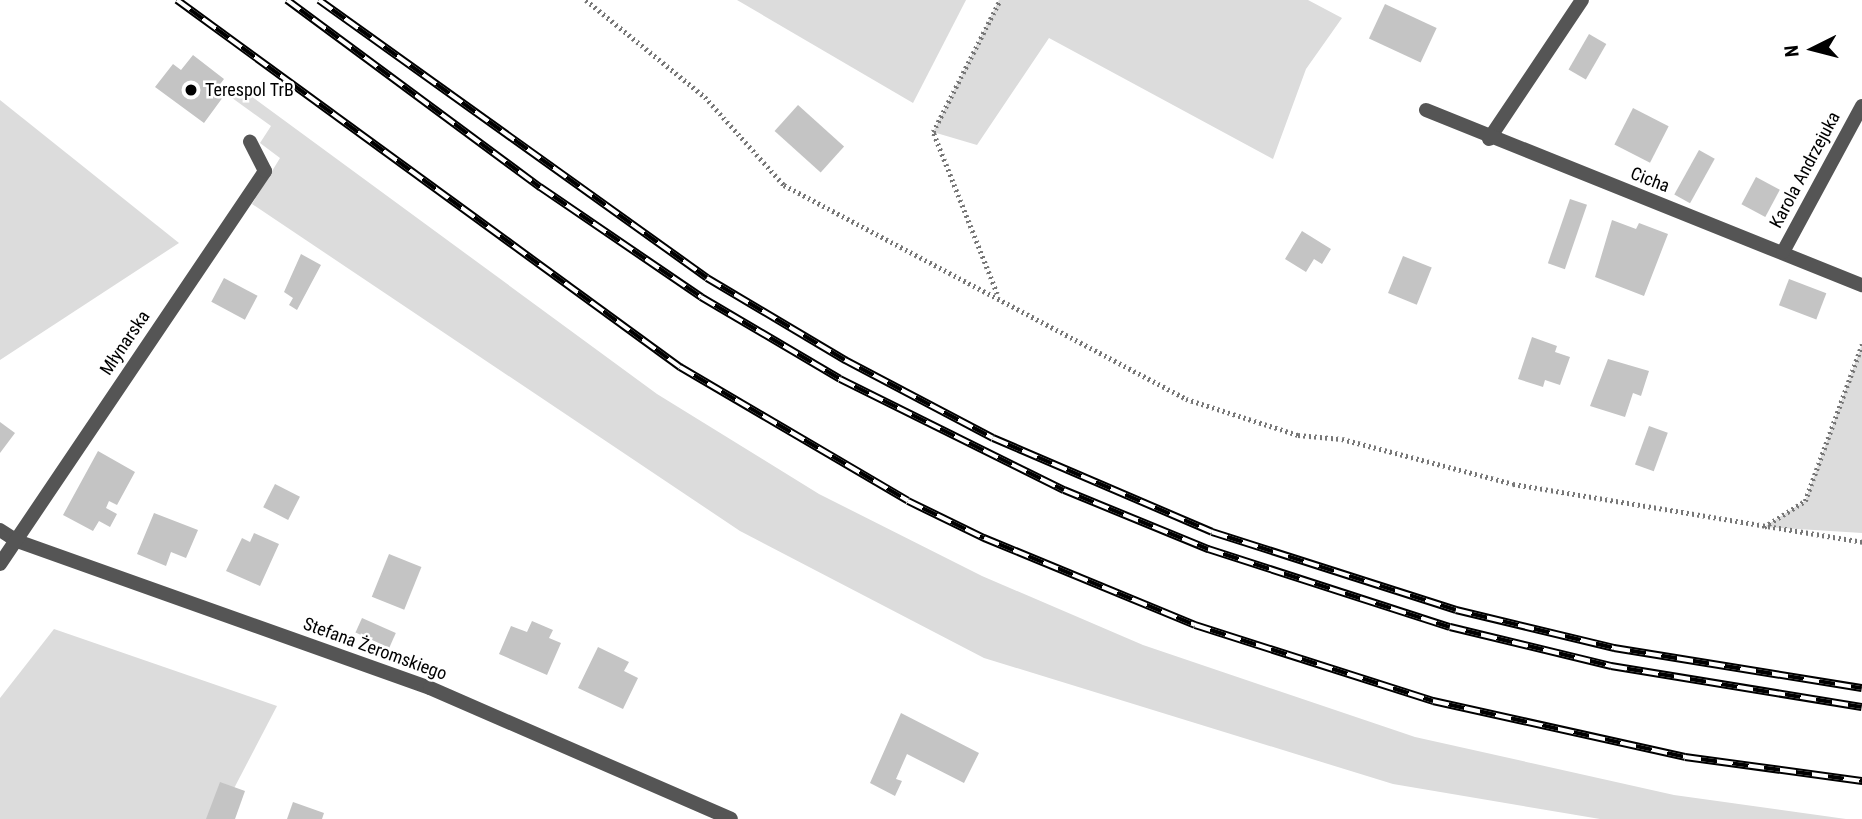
<!DOCTYPE html>
<html>
<head>
<meta charset="utf-8">
<style>
  body { margin:0 }
  #map { position:relative; width:1862px; height:819px; overflow:hidden; background:#fff; font-family:"Roboto Condensed",sans-serif }
  div>[style] { position:absolute }
  [style*='--x'] { left:calc(var(--x)*1px); top:calc(var(--y)*1px); width:calc(var(--w)*1px); rotate:calc(var(--a)*1deg) }
  .green>* { inset:0; background:#dcdcdc }
  .building>* { inset:0; background:#c4c4c4; transform-origin:0 0 }
  .path>* { height:4.5px; margin-top:-2.25px; transform-origin:0; background:repeating-linear-gradient(90deg,#777 0 2px,transparent 0 5.5px) }
  .lane>* { height:14px; margin:-7px; padding:0 7px; transform-origin:7px; border-radius:7px; background:#555 }
  .street>* { height:14px; margin:-7px; padding:0 7px; transform-origin:7px; border-radius:7px; background:#555 }
  .rail>* { height:8px; margin-top:-4px; transform-origin:0; background:repeating-linear-gradient(90deg,#fff 0 16px,#000 0 32px); box-sizing:border-box; border-block:2px solid #000 }
  .dots>* { width:19px; height:19px; translate:-50% -50%; box-sizing:border-box; border:4px solid #fff; border-radius:50% }
  span { translate:-50% -50%; white-space:nowrap; text-align:center; line-height:1.15; -webkit-text-stroke:5px #fff; paint-order:stroke }
  .poi-label { font-size:18px; color:#000 }
  .left { translate:0 -50%; text-align:left }
  .street-label { font-size:18px; color:#000 }
  .north { position:absolute; left:1778px; top:14px; width:70px; height:70px; -webkit-text-stroke:5px #fff; paint-order:stroke; rotate:264deg; font-size:19px; font-weight:700; line-height:28px; text-align:center; color:#000 }
  .north::after { content:''; display:block; margin:auto; width:24px; height:32px; background:#000; clip-path:polygon(50% 0,100% 100%,50% 72%,0 100%) }
</style>
</head>
<body>
<div id="map">
  <div class="green">
    <i style="clip-path:polygon(737px 0,966px 0,913px 103px)"></i>
    <i style="clip-path:polygon(999px 0,1308px 0,1342px 18px,1306px 69px,1273px 159px,1049px 38px,977px 145px,933px 132px)"></i>
    <i style="clip-path:polygon(236px 85px,657px 394px,819px 494px,982px 576px,1143px 645px,1415px 737px,1674px 795px,1846px 819px,1600px 819px,1393px 784px,984px 658px,740px 531px,252px 204px,280px 158px,260px 143px,271px 126px,228px 95px)"></i>
    <i style="clip-path:polygon(0 100px,179px 243px,0 360px)"></i>
    <i style="clip-path:polygon(1862px 344px,1862px 533px,1764px 527px,1805px 501px)"></i>
    <i style="clip-path:polygon(54px 629px,277px 706px,218px 819px,0 819px,0 698px)"></i>
  </div>
  <div class="building">
    <i style="left:1385px;top:4px;width:57px;height:38px;rotate:25deg"></i>
    <i style="left:1589px;top:34px;width:20px;height:41px;rotate:30deg"></i>
    <i style="clip-path:polygon(193px 55px,224px 79px,218px 87px,226px 93px,204px 123px,155px 87px,173px 64px,181px 70px)"></i>
    <i style="left:798px;top:105px;width:62px;height:35px;rotate:42deg"></i>
    <i style="left:1633px;top:108px;width:40px;height:41px;rotate:27deg"></i>
    <i style="left:1699px;top:150px;width:18px;height:51px;rotate:29deg"></i>
    <i style="left:1756px;top:177px;width:27px;height:31px;rotate:28deg"></i>
    <i style="left:1570px;top:199px;width:18px;height:68px;rotate:19deg"></i>
    <i style="clip-path:polygon(1612px 220px,1636px 229px,1639px 223px,1668px 234px,1644px 296px,1595px 277px)"></i>
    <i style="clip-path:polygon(1302px 231px,1331px 249px,1322px 264px,1314px 259px,1306px 272px,1285px 259px)"></i>
    <i style="clip-path:polygon(301px 254px,321px 265px,297px 310px,289px 305px,293px 298px,284px 292px)"></i>
    <i style="left:1403px;top:256px;width:31px;height:40px;rotate:22deg"></i>
    <i style="left:224px;top:278px;width:38px;height:27px;rotate:28deg"></i>
    <i style="left:1789px;top:279px;width:40px;height:28px;rotate:21deg"></i>
    <i style="clip-path:polygon(1532px 337px,1557px 346px,1555px 352px,1570px 357px,1560px 385px,1545px 380px,1543px 387px,1518px 379px)"></i>
    <i style="clip-path:polygon(1608px 359px,1649px 371px,1641px 396px,1633px 393px,1625px 417px,1590px 406px)"></i>
    <i style="clip-path:polygon(0 422px,15px 433px,0 453px)"></i>
    <i style="left:1649px;top:426px;width:20px;height:41px;rotate:20deg"></i>
    <i style="clip-path:polygon(98px 451px,135px 472px,117px 505px,109px 501px,106px 508px,117px 514px,110px 527px,99px 521px,93px 531px,63px 515px)"></i>
    <i style="left:275px;top:484px;width:28px;height:26px;rotate:27deg"></i>
    <i style="clip-path:polygon(154px 513px,198px 530px,186px 558px,171px 552px,166px 566px,137px 554px)"></i>
    <i style="clip-path:polygon(254px 533px,279px 544px,260px 586px,226px 571px,242px 538px,250px 542px)"></i>
    <i style="left:389px;top:554px;width:35px;height:46px;rotate:22deg"></i>
    <i style="left:362px;top:618px;width:37px;height:16px;rotate:24deg"></i>
    <i style="clip-path:polygon(532px 621px,553px 630px,549px 638px,561px 643px,547px 675px,499px 654px,511px 626px,527px 632px)"></i>
    <i style="clip-path:polygon(598px 647px,629px 662px,624px 671px,638px 678px,623px 709px,578px 688px)"></i>
    <i style="clip-path:polygon(901px 713px,979px 753px,964px 783px,907px 754px,896px 779px,902px 781px,895px 796px,870px 783px)"></i>
    <i style="clip-path:polygon(220px 782px,245px 791px,235px 819px,206px 819px)"></i>
    <i style="clip-path:polygon(293px 802px,324px 813px,322px 819px,287px 819px)"></i>
  </div>
  <div class="path">
    <i style="--x:586;--y:0;--w:154;--a:39.2"></i>
    <i style="--x:705;--y:97;--w:118;--a:48.1"></i>
    <i style="--x:784;--y:185;--w:455;--a:28"></i>
    <i style="--x:1186;--y:399;--w:118;--a:17.8"></i>
    <i style="--x:1298;--y:435;--w:44;--a:5.2"></i>
    <i style="--x:1342;--y:439;--w:177;--a:14.7"></i>
    <i style="--x:1513;--y:484;--w:354;--a:9.4"></i>
    <i style="--x:997;--y:294;--w:174;--a:-111.6"></i>
    <i style="--x:933;--y:132;--w:148;--a:-63.1"></i>
    <i style="--x:1764;--y:527;--w:49;--a:-32.4"></i>
    <i style="--x:1805;--y:501;--w:167;--a:-70"></i>
  </div>
  <div class="lane">
    <i style="--x:1489;--y:139;--w:167;--a:-56.2"></i>
  </div>
  <div class="street">
    <i style="--x:1426;--y:110;--w:470;--a:21.9"></i>
    <i style="--x:1783;--y:252;--w:166;--a:-61.6"></i>
    <i style="--x:0;--y:530;--w:20;--a:33"></i>
    <i style="--x:17;--y:541;--w:438;--a:19.6"></i>
    <i style="--x:430;--y:688;--w:328;--a:23.5"></i>
    <i style="--x:0;--y:564;--w:474;--a:-56"></i>
    <i style="--x:265;--y:171;--w:33;--a:-117"></i>
  </div>
  <div class="rail">
    <i style="--x:177;--y:0;--w:623;--a:36.12"></i>
    <i style="--x:680;--y:367;--w:264;--a:30.4"></i>
    <i style="--x:908;--y:501;--w:85;--a:26"></i>
    <i style="--x:984;--y:538;--w:228;--a:22.4"></i>
    <i style="--x:1195;--y:625;--w:250;--a:17.7"></i>
    <i style="--x:1433;--y:701;--w:258;--a:12.5"></i>
    <i style="--x:1685;--y:757;--w:179;--a:7.7"></i>
    <i style="--x:287;--y:0;--w:315;--a:36.5"></i>
    <i style="--x:540;--y:187;--w:195;--a:34.3"></i>
    <i style="--x:701;--y:297;--w:161;--a:30.5"></i>
    <i style="--x:840;--y:379;--w:250;--a:26.4"></i>
    <i style="--x:1064;--y:490;--w:156;--a:22.3"></i>
    <i style="--x:1208;--y:549;--w:254;--a:17.9"></i>
    <i style="--x:1450;--y:627;--w:166;--a:13.6"></i>
    <i style="--x:1611;--y:666;--w:254;--a:9.3"></i>
    <i style="--x:319;--y:0;--w:477;--a:35.6"></i>
    <i style="--x:707;--y:278;--w:161;--a:30.7"></i>
    <i style="--x:845;--y:360;--w:167;--a:27.8"></i>
    <i style="--x:993;--y:438;--w:238;--a:23.2"></i>
    <i style="--x:1212;--y:532;--w:256;--a:17.7"></i>
    <i style="--x:1456;--y:610;--w:163;--a:13.5"></i>
    <i style="--x:1614;--y:648;--w:251;--a:9.2"></i>
  </div>
  <div class="dots">
    <i style="left:191px;top:90px;background:#000"></i>
  </div>
  <div class="poi-label">
    <span class="left" style="left:205px;top:90px">Terespol TrB</span>
  </div>
  <div class="street-label">
    <span style="left:1805px;top:170px;rotate:-62deg">Karola Andrzejuka</span>
    <span style="left:1650px;top:180px;rotate:21deg">Cicha</span>
    <span style="left:125px;top:343px;rotate:-56deg">Młynarska</span>
    <span style="left:375px;top:649px;rotate:20deg">Stefana Żeromskiego</span>
  </div>
  <div class="north">N</div>
</div>
</body>
</html>
